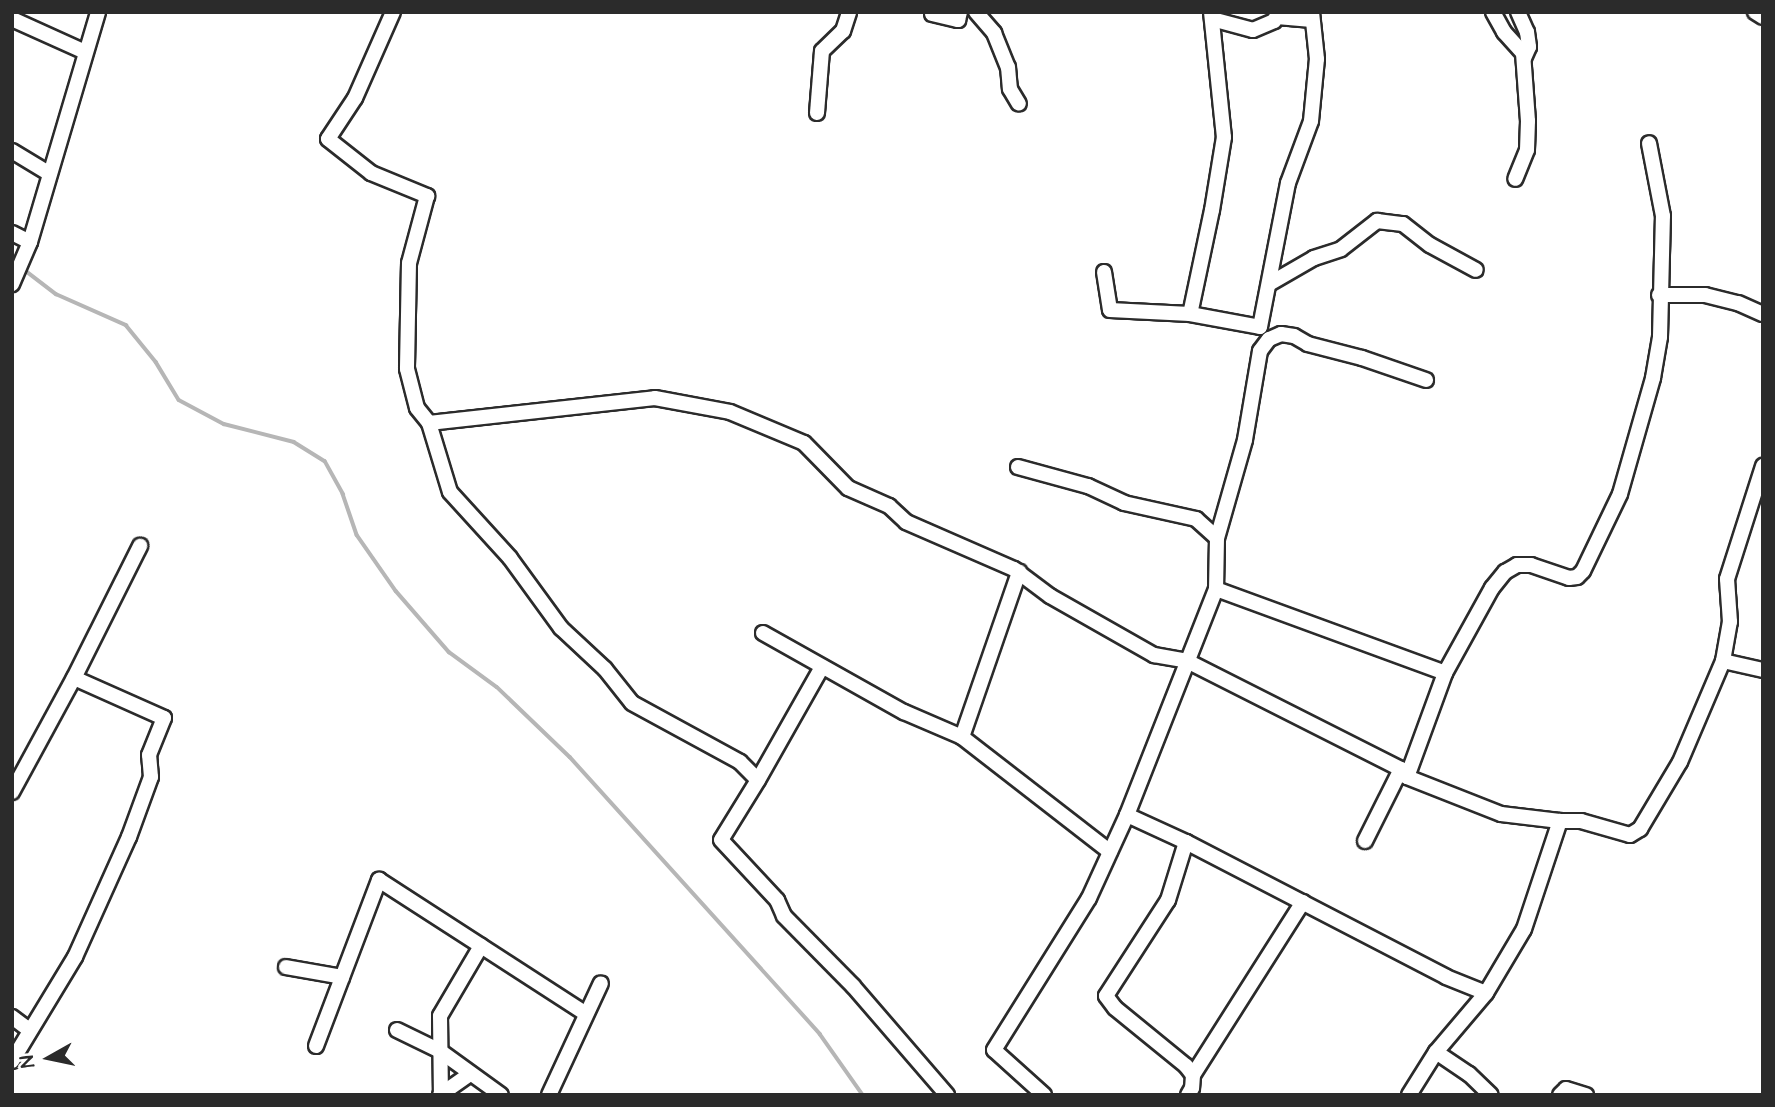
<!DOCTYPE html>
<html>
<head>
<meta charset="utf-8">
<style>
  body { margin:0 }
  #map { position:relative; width:1775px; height:1107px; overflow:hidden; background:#fff; font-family:"Architects Daughter",sans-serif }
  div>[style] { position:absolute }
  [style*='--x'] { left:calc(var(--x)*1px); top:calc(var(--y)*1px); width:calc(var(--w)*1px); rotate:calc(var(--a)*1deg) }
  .stream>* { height:3.5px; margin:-1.75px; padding:0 1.75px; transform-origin:1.75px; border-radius:1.75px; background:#b6b6b6 }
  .roads { filter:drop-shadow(2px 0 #2b2b2b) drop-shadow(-2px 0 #2b2b2b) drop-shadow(0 2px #2b2b2b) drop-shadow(0 -2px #2b2b2b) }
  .minor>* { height:14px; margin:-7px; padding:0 7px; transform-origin:7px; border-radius:7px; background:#fff }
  span { translate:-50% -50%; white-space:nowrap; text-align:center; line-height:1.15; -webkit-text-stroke:6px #fff; paint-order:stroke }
  .frame { position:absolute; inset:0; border:14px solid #2b2b2b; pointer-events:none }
  .north { position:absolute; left:14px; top:1023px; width:70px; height:70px; -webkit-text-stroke:5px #fff; paint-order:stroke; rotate:261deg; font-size:19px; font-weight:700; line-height:28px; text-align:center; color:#2b2b2b }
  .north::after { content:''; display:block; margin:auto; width:24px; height:32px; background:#2b2b2b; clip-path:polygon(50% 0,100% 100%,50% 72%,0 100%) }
</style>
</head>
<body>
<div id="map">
  <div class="stream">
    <i style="--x:22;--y:268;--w:43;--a:37.4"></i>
    <i style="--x:56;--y:294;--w:77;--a:23.9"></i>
    <i style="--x:126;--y:325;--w:48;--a:51"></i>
    <i style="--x:156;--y:362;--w:44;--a:58.8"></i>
    <i style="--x:179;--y:400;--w:51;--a:28.1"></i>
    <i style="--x:224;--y:424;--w:72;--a:14.4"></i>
    <i style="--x:294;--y:442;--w:36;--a:32"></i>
    <i style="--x:325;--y:461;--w:38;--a:61"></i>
    <i style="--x:343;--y:494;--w:43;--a:71.1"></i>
    <i style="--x:357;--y:535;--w:68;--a:55.1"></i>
    <i style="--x:396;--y:591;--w:81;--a:49"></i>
    <i style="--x:449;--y:652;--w:59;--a:36.1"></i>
    <i style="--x:497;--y:687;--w:101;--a:43.8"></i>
    <i style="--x:570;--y:757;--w:373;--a:47.9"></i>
    <i style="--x:820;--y:1034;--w:75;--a:54.8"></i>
  </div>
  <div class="roads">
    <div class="minor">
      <i style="--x:393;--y:12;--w:94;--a:113.8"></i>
      <i style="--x:355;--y:98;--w:49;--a:123.4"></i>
      <i style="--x:328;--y:139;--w:55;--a:38.3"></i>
      <i style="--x:371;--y:173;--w:61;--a:22.3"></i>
      <i style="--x:427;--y:196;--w:69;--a:105"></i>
      <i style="--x:409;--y:263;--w:106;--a:91.1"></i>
      <i style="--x:407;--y:369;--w:40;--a:75.6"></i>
      <i style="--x:417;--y:408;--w:19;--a:51"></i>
      <i style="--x:429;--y:423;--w:72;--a:73.1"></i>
      <i style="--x:450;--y:492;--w:89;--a:47.7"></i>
      <i style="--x:510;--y:558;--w:87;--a:53.9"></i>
      <i style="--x:561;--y:628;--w:60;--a:43"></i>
      <i style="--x:605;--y:669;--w:43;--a:51.5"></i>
      <i style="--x:632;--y:703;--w:123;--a:28.6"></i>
      <i style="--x:740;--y:762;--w:25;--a:45"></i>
      <i style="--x:758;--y:780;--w:70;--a:121.7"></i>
      <i style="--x:721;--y:840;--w:82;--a:47"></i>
      <i style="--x:777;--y:900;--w:17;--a:66"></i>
      <i style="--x:784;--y:916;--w:98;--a:45.4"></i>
      <i style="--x:853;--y:986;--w:144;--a:49.2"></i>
      <i style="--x:976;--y:12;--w:28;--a:49"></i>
      <i style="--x:994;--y:33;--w:37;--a:68"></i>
      <i style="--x:1008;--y:67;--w:22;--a:85"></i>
      <i style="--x:1010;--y:89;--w:17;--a:59"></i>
      <i style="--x:1211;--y:12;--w:126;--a:84.1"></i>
      <i style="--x:1224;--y:137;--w:74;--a:99.3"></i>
      <i style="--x:1212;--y:210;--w:106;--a:101.9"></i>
      <i style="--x:1190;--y:314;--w:71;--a:10.5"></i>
      <i style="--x:1260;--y:327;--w:147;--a:-79"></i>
      <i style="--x:1288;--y:183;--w:66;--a:-69.6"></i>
      <i style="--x:1311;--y:121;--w:62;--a:-84.5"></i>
      <i style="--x:1317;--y:59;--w:47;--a:-96.1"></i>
      <i style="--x:1493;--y:12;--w:23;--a:61"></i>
      <i style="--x:1504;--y:32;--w:28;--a:48"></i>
      <i style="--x:1523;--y:53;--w:68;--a:85.8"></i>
      <i style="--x:1528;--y:121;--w:29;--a:92"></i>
      <i style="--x:1527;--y:150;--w:31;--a:112"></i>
      <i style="--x:1518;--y:12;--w:22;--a:66"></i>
      <i style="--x:1527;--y:32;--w:15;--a:82"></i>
      <i style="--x:1529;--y:47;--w:12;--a:114"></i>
      <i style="--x:1755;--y:12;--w:9;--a:32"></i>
      <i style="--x:932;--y:14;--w:27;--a:13"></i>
      <i style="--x:958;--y:20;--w:8;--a:-76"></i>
      <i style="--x:1277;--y:17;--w:35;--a:5"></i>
      <i style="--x:12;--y:19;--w:80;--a:24.3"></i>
      <i style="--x:1212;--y:19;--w:42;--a:15"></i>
      <i style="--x:1253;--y:30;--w:23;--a:-23"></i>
      <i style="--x:1274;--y:21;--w:10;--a:-61"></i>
      <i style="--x:817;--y:113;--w:62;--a:-85.4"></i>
      <i style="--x:822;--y:51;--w:29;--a:-44"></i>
      <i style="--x:843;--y:31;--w:20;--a:-72"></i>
      <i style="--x:12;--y:151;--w:44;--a:31.2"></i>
      <i style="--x:12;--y:233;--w:20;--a:27"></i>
      <i style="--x:30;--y:242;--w:46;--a:113.2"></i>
      <i style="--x:30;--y:242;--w:240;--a:-73.5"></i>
      <i style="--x:1104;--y:272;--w:38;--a:81"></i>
      <i style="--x:1110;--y:310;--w:80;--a:2.9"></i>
      <i style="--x:1269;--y:284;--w:52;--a:-30"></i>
      <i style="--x:1314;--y:258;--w:28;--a:-18"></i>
      <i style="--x:1341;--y:249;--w:46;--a:-37.9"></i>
      <i style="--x:1377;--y:221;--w:26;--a:7"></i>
      <i style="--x:1403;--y:224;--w:34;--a:38"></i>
      <i style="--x:1430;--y:245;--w:52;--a:28.5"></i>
      <i style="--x:1659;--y:295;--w:46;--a:0"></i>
      <i style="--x:1705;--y:295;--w:34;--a:14"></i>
      <i style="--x:1738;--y:303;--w:27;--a:24"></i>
      <i style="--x:1426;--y:380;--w:68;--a:-161"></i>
      <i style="--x:1362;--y:358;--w:56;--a:-165.5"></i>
      <i style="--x:1308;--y:344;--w:16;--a:-150"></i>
      <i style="--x:1294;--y:336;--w:13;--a:-171"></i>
      <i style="--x:1281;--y:334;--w:13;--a:157"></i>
      <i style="--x:1269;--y:339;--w:15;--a:127"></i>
      <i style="--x:1260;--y:351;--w:90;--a:99.6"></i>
      <i style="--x:1245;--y:440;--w:102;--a:105.9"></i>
      <i style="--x:1217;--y:538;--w:51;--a:91.1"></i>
      <i style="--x:1216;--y:589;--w:243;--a:111.5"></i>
      <i style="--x:1127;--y:815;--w:65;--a:24.6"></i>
      <i style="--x:1186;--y:842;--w:293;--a:27.4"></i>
      <i style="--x:1446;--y:977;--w:43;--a:21.8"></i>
      <i style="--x:429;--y:423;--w:227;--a:-6.3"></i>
      <i style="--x:655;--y:398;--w:76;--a:10.6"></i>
      <i style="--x:730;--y:412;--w:80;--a:22.7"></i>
      <i style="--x:804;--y:443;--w:63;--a:45.6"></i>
      <i style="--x:848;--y:488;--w:45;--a:23.7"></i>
      <i style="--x:889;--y:506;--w:23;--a:43"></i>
      <i style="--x:906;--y:522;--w:118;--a:23.5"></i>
      <i style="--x:1014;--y:569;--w:45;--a:36.9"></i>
      <i style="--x:1050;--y:596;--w:120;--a:29.6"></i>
      <i style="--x:1154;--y:655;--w:34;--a:10"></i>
      <i style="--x:1187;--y:661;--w:240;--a:26.8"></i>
      <i style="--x:1401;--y:769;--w:10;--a:53"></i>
      <i style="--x:1407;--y:777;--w:101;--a:21.5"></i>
      <i style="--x:1501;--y:814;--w:59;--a:6.8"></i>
      <i style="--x:1018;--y:467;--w:73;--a:15.2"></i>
      <i style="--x:1088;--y:486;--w:40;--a:25"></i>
      <i style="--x:1124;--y:503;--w:74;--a:12.5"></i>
      <i style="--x:1196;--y:519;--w:28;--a:42"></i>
      <i style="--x:1216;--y:589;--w:244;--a:20.1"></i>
      <i style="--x:763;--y:633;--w:162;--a:29.3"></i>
      <i style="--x:904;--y:712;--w:63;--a:23.3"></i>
      <i style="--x:962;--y:737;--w:187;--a:37.8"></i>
      <i style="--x:1723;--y:661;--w:40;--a:-80"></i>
      <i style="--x:1730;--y:622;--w:43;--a:-94"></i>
      <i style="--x:1727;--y:579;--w:119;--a:-72.3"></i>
      <i style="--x:962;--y:737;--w:175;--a:-70.9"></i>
      <i style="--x:1407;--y:777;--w:111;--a:-69.9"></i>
      <i style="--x:1445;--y:673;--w:97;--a:-61.1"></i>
      <i style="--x:1492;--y:588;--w:21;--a:-51"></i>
      <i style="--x:1505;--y:572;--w:14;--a:-30"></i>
      <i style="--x:1517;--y:565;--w:14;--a:0"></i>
      <i style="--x:1531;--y:565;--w:40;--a:18.9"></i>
      <i style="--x:1569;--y:578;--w:8;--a:-7"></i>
      <i style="--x:1577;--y:577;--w:8;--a:-45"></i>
      <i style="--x:1583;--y:571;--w:85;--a:-64.3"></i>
      <i style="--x:1620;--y:494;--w:121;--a:-74.1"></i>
      <i style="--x:1653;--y:378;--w:42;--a:-80.3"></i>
      <i style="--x:1660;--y:337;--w:121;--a:-88.6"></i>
      <i style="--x:1663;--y:216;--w:74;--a:-100.9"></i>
      <i style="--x:758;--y:780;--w:130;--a:-60.5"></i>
      <i style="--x:12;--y:792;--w:130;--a:-61.5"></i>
      <i style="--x:74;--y:678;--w:148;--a:-63.4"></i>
      <i style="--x:1365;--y:841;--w:80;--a:-63.4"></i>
      <i style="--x:1186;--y:842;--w:61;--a:107.2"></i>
      <i style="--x:1168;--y:900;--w:114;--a:122.9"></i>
      <i style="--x:1106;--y:996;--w:15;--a:53"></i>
      <i style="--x:1115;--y:1008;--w:92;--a:39.2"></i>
      <i style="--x:1186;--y:1066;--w:11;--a:52"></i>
      <i style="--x:1193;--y:1075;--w:13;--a:94"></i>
      <i style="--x:1192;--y:1088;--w:8;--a:120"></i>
      <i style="--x:481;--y:946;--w:125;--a:32.9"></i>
      <i style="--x:286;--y:967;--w:57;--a:10.1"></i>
      <i style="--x:12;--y:1017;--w:21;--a:37"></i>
      <i style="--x:397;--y:1030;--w:48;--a:26"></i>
      <i style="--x:440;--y:1051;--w:75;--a:35.8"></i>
      <i style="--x:316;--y:1046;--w:178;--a:-69.2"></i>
      <i style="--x:379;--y:880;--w:121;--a:32.9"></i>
      <i style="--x:481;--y:946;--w:81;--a:120.4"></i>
      <i style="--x:440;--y:1016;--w:79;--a:89.3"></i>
      <i style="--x:1436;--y:1052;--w:40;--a:34"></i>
      <i style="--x:1469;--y:1074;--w:30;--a:44"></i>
      <i style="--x:12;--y:1061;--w:122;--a:-58.8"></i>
      <i style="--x:75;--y:957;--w:132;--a:-65.8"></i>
      <i style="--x:129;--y:837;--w:64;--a:-69.9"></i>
      <i style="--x:151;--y:777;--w:22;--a:-95"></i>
      <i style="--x:149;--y:755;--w:40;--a:-68"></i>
      <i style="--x:164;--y:718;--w:98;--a:-156"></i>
      <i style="--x:1193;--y:1075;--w:205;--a:-57.6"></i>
      <i style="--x:440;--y:1095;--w:37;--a:-35"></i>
      <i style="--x:549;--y:1095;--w:123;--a:-65.1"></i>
      <i style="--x:1044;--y:1095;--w:67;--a:-138"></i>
      <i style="--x:994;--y:1050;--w:179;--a:-58"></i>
      <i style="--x:1089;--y:898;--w:91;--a:-65.4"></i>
      <i style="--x:1409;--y:1095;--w:51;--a:-57.9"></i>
      <i style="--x:1436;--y:1052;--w:77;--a:-49.7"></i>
      <i style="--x:1486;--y:993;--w:74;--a:-59.3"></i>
      <i style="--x:1524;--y:929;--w:114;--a:-71.6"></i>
      <i style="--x:1560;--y:821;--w:21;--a:0"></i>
      <i style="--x:1581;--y:821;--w:51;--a:15.9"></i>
      <i style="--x:1630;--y:835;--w:12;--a:-31"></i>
      <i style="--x:1640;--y:829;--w:78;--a:-59.2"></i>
      <i style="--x:1680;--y:762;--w:110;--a:-66.9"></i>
      <i style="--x:1723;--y:661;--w:41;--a:12.7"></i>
      <i style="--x:1560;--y:1095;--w:8;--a:-45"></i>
      <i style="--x:1566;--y:1089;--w:21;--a:17"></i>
    </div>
  </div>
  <div class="frame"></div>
  <div class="north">N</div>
</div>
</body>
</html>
